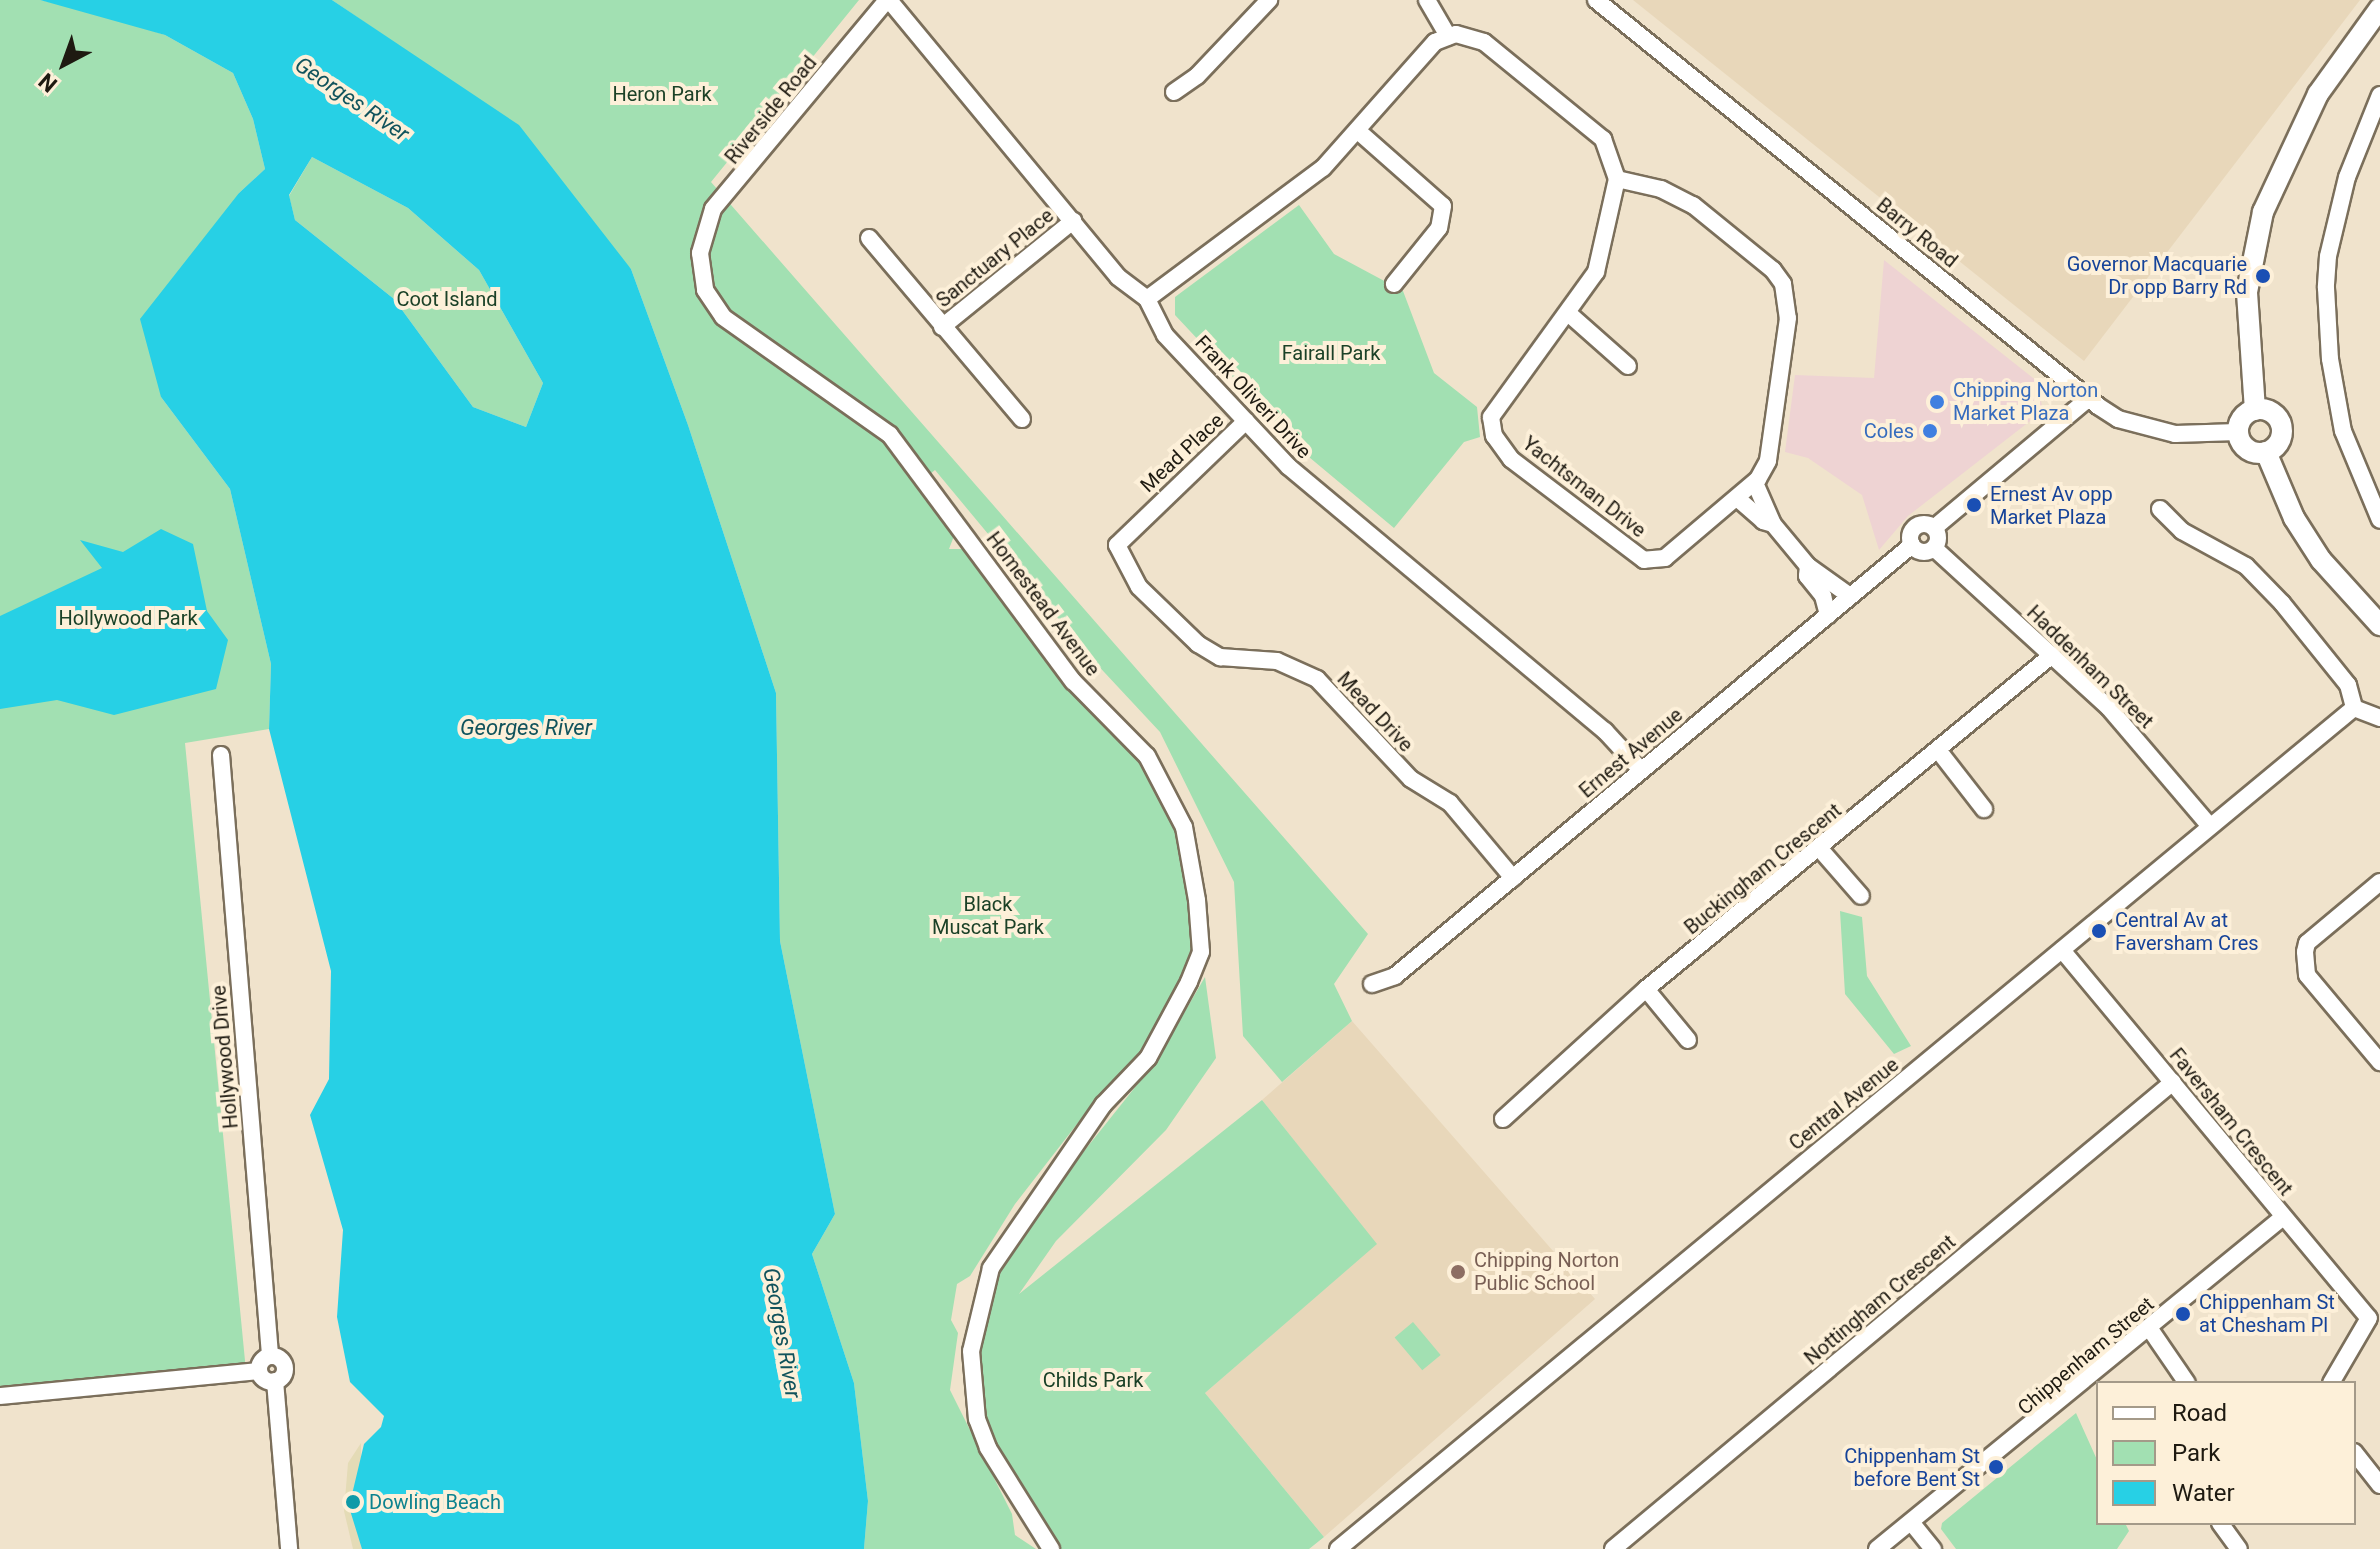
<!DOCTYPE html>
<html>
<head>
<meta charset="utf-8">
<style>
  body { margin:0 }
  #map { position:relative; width:2380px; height:1549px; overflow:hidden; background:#f0e3cc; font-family:Roboto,sans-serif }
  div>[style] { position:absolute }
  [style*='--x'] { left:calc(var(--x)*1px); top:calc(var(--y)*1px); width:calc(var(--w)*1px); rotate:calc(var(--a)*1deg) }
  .commercial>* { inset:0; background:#eed3d3 }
  .built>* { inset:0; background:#e8d7ba }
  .green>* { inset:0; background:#a2e0b2; transform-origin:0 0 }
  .sand>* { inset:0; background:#e4dbb6 }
  .water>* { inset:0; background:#27d0e5 }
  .roads { filter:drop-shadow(2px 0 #7b6f5b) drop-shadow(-2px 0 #7b6f5b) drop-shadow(0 2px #7b6f5b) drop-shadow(0 -2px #7b6f5b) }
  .minor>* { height:16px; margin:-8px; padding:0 8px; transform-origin:8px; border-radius:8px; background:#fff }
  .minor>.ring { margin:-8px; padding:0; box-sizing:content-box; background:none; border:16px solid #fff; border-radius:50% }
  .major>* { height:20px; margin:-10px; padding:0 10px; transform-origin:10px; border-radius:10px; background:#fff }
  .major>.ring { margin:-10px; padding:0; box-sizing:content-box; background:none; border:20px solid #fff; border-radius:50% }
  .dots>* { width:22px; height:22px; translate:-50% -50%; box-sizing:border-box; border:4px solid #fdf0d9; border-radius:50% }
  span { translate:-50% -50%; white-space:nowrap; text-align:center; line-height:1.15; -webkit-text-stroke:8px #fdf0d9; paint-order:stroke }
  .park-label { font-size:20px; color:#1b4127 }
  .street-label { font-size:20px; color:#1e1a11 }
  .transit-label { font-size:20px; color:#164399 }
  .right { translate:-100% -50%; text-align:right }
  .left { translate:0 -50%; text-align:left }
  .shop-label { font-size:20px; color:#366cbe }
  .education-label { font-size:20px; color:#785e54 }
  .culture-label { font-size:20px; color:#0d838f }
  .water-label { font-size:22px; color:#11535c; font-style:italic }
  .legend { position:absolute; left:2096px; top:1381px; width:260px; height:144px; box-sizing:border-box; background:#fdf0d9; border:2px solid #a49a89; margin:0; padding:10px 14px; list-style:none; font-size:24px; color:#1e1a11 }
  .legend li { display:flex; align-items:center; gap:16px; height:40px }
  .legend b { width:40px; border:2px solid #a49a89 }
  .north { position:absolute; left:24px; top:24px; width:80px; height:80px; -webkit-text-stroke:6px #fdf0d9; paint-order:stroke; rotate:221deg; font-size:22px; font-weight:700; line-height:32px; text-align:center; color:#1e1a11 }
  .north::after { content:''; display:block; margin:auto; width:28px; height:36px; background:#1e1a11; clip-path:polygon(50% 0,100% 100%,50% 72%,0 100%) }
</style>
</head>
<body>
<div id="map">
  <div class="commercial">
    <i style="clip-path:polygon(1884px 260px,2037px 381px,2043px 411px,1908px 516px,1879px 550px,1862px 495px,1808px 458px,1785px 452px,1795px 375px,1874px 378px)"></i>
  </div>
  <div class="built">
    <i style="clip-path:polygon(1633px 0,2360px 0,2084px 361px)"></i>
    <i style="clip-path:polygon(1352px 1021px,1595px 1299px,1324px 1537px,1205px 1393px,1376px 1244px,1262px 1100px)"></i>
  </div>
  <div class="green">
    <i style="clip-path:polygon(0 0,40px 0,96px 12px,165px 35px,233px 73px,253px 119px,265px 169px,239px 193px,161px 397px,230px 489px,271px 664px,269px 729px,185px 743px,246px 1371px,0 1391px)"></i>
    <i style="clip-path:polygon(332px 0,859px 0,711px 182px,1368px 934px,1334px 984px,1352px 1021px,1282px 1082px,1243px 1036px,1234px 882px,1160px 732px,1091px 658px,935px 470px,925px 478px,959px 523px,949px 549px,977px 549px,1175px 805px,1201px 952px,1148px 1058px,1084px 1115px,1015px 1204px,970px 1276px,957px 1284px,951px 1320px,958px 1333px,950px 1390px,1012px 1514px,1015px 1535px,1036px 1549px,864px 1549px,868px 1501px,854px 1383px,812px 1254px,835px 1214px,780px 941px,776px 693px,688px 425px,631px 269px,389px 39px)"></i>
    <i style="clip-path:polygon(312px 157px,408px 208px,479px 270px,543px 383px,526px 427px,473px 407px,394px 299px,295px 220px,289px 196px)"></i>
    <i style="clip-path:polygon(1299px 205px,1334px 254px,1403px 291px,1434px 373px,1477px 407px,1480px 437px,1464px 442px,1394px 528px,1303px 452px,1175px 315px,1175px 297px)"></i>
    <i style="clip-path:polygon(1840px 911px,1862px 917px,1867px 976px,1911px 1046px,1894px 1054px,1845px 994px)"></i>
    <i style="clip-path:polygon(1205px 977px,1216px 1058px,1166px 1130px,1056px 1241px,1019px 1294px,1262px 1100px,1377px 1244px,1205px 1393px,1324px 1537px,1309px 1549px,1061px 1549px,1037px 1520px,983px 1416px,977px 1358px,1003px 1261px,1041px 1205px,1156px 1061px)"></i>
    <i style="left:1413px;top:1322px;width:43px;height:24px;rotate:50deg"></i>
    <i style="clip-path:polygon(2076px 1413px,2098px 1462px,2098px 1523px,2125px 1523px,2129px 1531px,2117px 1549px,1956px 1549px,1941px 1529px,1942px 1523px)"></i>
  </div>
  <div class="sand">
    <i style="clip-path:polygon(361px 1443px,361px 1493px,369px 1549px,353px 1549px,344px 1511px,348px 1463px)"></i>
  </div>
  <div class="water">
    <i style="clip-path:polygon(evenodd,40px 0,332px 0,519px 125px,631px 269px,688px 425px,776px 693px,780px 941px,835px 1214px,812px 1254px,854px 1383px,868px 1501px,864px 1549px,362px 1549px,349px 1507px,364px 1444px,381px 1427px,384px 1416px,350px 1382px,337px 1317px,343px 1230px,310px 1115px,329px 1079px,331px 971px,269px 729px,271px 664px,230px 489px,161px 397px,140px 319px,239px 193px,265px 169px,253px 119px,233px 73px,165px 35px,40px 0,312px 157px,408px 208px,479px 270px,543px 383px,526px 427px,473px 407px,394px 299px,295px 220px,289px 195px,312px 157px)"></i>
    <i style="clip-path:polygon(161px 529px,193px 544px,207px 611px,228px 640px,216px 689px,114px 715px,57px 700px,0 709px,0 616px,102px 568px,80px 540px,123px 552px)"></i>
  </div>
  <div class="roads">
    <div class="minor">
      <i style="--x:887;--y:0;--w:272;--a:129.8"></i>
      <i style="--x:713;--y:209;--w:46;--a:106.5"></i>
      <i style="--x:700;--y:253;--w:37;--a:82"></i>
      <i style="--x:705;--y:290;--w:32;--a:56"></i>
      <i style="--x:723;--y:317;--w:204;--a:35.2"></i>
      <i style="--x:890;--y:435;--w:307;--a:53.4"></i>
      <i style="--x:1073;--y:681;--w:105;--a:45.4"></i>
      <i style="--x:1147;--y:756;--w:80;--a:62.5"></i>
      <i style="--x:1184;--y:827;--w:74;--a:79.9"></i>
      <i style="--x:1197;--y:900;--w:52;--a:85.6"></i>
      <i style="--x:1201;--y:952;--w:32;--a:112"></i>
      <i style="--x:1189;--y:982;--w:86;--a:118.3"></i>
      <i style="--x:1148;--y:1058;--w:65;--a:133.8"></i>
      <i style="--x:1103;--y:1105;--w:198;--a:124.5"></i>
      <i style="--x:991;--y:1268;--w:85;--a:103.5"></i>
      <i style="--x:971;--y:1351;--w:68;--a:85"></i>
      <i style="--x:977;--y:1419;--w:31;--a:69"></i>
      <i style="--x:988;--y:1448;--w:119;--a:58"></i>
      <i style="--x:889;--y:0;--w:359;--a:50.4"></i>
      <i style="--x:1118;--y:277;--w:36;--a:37"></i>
      <i style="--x:1147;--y:299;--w:40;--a:63.4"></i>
      <i style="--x:1165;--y:335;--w:181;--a:46.8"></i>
      <i style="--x:1289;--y:467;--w:412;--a:39.9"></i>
      <i style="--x:1605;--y:731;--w:53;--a:47.3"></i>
      <i style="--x:1427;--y:0;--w:42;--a:59.7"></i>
      <i style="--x:1596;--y:0;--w:646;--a:38.96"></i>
      <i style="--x:2098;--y:406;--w:24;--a:33"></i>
      <i style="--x:2118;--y:419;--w:59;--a:14.7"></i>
      <i style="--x:2175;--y:434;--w:63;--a:-1.8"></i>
      <i style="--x:1174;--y:92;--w:28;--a:-35"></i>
      <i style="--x:1197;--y:76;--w:105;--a:-46.5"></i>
      <i style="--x:2380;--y:95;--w:88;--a:111.9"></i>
      <i style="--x:2347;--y:177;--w:81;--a:103.5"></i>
      <i style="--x:2328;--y:256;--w:32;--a:94"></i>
      <i style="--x:2326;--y:288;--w:71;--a:86.8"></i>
      <i style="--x:2330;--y:359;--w:73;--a:79.8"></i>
      <i style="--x:2343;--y:431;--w:96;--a:67.4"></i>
      <i style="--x:1358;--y:131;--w:113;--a:41.4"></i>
      <i style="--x:1443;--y:206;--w:22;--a:100"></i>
      <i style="--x:1439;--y:228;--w:72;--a:128.8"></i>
      <i style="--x:869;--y:238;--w:237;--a:49.8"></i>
      <i style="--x:1147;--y:299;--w:219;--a:-36.7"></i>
      <i style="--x:1323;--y:168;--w:169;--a:-48.4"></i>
      <i style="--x:1435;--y:42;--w:22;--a:-21"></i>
      <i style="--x:1456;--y:34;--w:29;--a:16"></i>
      <i style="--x:1484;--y:42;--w:154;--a:39.2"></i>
      <i style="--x:1603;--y:139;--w:42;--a:70.7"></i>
      <i style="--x:1617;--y:179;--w:45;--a:12.8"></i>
      <i style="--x:1661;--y:189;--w:36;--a:27"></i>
      <i style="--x:1693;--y:205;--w:103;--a:39.1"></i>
      <i style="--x:1773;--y:270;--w:17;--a:54"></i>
      <i style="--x:1783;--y:284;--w:34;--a:82"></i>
      <i style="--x:1788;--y:318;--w:144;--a:98"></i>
      <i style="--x:1768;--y:461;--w:21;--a:119"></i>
      <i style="--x:1758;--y:479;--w:122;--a:139.7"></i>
      <i style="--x:1665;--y:558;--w:21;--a:175"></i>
      <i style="--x:1644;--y:560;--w:167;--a:-142.8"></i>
      <i style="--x:1511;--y:459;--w:29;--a:-126"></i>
      <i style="--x:1494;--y:436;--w:19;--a:-99"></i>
      <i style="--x:1491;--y:417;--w:179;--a:-54.1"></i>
      <i style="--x:1596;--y:272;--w:95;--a:-77.3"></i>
      <i style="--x:1568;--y:313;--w:80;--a:41.5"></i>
      <i style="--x:942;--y:327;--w:169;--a:-39"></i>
      <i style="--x:1246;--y:421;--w:179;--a:136.1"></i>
      <i style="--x:1117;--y:545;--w:47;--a:62.4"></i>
      <i style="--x:1139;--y:587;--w:82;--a:44"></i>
      <i style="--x:1198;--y:644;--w:26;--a:31"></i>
      <i style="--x:1220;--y:657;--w:57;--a:4"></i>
      <i style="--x:1277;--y:661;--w:44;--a:24.2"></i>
      <i style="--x:1317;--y:679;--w:137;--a:46.8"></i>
      <i style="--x:1411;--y:779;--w:46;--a:31.6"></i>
      <i style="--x:1450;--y:803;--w:98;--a:50"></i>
      <i style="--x:1755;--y:483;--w:45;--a:66.3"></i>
      <i style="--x:1773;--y:524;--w:55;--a:50.2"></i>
      <i style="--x:1808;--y:566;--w:52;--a:35.5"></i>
      <i style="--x:1737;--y:498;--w:35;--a:41"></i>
      <i style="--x:1763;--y:521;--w:10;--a:17"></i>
      <i style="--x:2160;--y:509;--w:31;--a:45"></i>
      <i style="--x:2182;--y:531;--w:73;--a:28.7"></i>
      <i style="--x:2246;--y:566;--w:52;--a:45.8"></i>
      <i style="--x:2282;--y:603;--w:105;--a:51.2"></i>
      <i style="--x:2348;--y:685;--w:24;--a:75"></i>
      <i class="ring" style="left:1910px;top:524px;width:12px;height:12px"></i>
      <i style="--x:1934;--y:528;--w:201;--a:-40"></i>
      <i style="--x:1934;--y:548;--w:237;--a:42.4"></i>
      <i style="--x:2109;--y:708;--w:154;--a:49.5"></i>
      <i style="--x:1808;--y:566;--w:10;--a:96"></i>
      <i style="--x:1807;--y:576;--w:26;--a:51"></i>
      <i style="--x:1823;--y:596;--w:20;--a:75"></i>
      <i style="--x:2354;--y:708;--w:28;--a:21"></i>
      <i style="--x:1938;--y:750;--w:75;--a:52.1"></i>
      <i style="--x:221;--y:755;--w:602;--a:85.33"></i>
      <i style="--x:1820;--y:849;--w:62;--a:48.9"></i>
      <i style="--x:2380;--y:882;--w:95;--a:140.1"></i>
      <i style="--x:2307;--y:943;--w:9;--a:103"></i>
      <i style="--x:2305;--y:952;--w:23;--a:85"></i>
      <i style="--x:2307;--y:975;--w:114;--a:50"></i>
      <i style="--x:2062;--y:950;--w:479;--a:50.2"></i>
      <i style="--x:1372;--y:984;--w:24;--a:-19"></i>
      <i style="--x:1395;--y:976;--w:673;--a:-39.82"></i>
      <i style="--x:1646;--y:989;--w:66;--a:50.5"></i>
      <i style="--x:1503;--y:1119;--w:193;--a:-42.3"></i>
      <i style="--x:1646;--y:989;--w:526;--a:-39.44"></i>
      <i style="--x:2150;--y:1329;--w:65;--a:55.6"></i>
      <i class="ring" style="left:259px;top:1356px;width:10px;height:10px"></i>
      <i style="--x:275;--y:1381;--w:169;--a:85.2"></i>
      <i style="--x:2331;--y:1383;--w:75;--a:-59.7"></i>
      <i style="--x:0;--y:1396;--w:260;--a:-5.5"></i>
      <i style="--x:2354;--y:1452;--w:42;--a:51.8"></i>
      <i style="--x:1911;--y:1522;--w:35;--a:51"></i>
      <i style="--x:2220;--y:1523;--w:32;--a:54"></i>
      <i style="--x:1338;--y:1549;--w:1319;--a:-39.62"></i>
      <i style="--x:1613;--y:1549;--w:729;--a:-39.83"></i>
      <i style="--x:1877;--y:1549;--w:524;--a:-39.27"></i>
    </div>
    <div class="major">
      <i class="ring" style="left:2238px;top:409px;width:24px;height:24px"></i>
      <i style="--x:2255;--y:410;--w:118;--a:-93.9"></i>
      <i style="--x:2247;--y:292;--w:82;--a:-78.7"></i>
      <i style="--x:2263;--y:212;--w:130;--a:-65"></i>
      <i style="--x:2318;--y:94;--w:106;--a:-54.2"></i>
      <i style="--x:2266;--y:452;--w:72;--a:67"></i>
      <i style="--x:2294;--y:518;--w:50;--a:57.3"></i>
      <i style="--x:2321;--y:560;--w:88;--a:47.8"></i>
    </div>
  </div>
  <div class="dots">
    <i style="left:2263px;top:276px;background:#1a4fb4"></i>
    <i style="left:1937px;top:402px;background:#3f7fe0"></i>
    <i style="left:1930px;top:431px;background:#3f7fe0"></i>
    <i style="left:1974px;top:505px;background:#1a4fb4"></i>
    <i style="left:2099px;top:931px;background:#1a4fb4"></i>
    <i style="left:1458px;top:1272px;background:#8d6e63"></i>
    <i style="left:2183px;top:1314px;background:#1a4fb4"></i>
    <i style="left:1996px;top:1467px;background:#1a4fb4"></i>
    <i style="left:353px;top:1502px;background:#0f9aa8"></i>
  </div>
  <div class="park-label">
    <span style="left:662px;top:94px">Heron Park</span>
    <span style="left:447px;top:299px">Coot Island</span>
    <span style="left:1331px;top:353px">Fairall Park</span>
    <span style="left:128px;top:618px">Hollywood Park</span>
    <span style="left:988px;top:916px">Black<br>Muscat Park</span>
    <span style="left:1093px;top:1380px">Childs Park</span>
  </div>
  <div class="street-label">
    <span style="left:771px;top:110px;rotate:-51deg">Riverside Road</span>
    <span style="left:1917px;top:233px;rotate:39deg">Barry Road</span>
    <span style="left:995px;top:258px;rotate:-39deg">Sanctuary Place</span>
    <span style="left:1253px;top:397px;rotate:47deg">Frank Oliveri Drive</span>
    <span style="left:1182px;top:453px;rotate:-43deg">Mead Place</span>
    <span style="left:1584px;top:487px;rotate:38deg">Yachtsman Drive</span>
    <span style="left:1043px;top:604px;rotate:53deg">Homestead Avenue</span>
    <span style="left:2090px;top:667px;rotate:44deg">Haddenham Street</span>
    <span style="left:1375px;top:712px;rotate:47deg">Mead Drive</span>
    <span style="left:1631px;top:753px;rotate:-40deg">Ernest Avenue</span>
    <span style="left:1763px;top:869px;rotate:-39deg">Buckingham Crescent</span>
    <span style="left:225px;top:1057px;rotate:-95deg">Hollywood Drive</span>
    <span style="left:1844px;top:1104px;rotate:-39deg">Central Avenue</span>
    <span style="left:2231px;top:1122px;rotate:51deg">Faversham Crescent</span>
    <span style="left:1880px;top:1300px;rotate:-40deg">Nottingham Crescent</span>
    <span style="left:2086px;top:1356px;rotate:-40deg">Chippenham Street</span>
  </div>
  <div class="transit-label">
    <span class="right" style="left:2247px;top:276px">Governor Macquarie<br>Dr opp Barry Rd</span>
    <span class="left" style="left:1990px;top:506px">Ernest Av opp<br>Market Plaza</span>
    <span class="left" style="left:2115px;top:932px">Central Av at<br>Faversham Cres</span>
    <span class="left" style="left:2199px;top:1314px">Chippenham St<br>at Chesham Pl</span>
    <span class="right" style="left:1980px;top:1468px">Chippenham St<br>before Bent St</span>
  </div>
  <div class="shop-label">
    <span class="left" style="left:1953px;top:402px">Chipping Norton<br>Market Plaza</span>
    <span class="right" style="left:1914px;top:431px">Coles</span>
  </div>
  <div class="education-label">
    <span class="left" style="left:1474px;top:1272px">Chipping Norton<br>Public School</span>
  </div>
  <div class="culture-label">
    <span class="left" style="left:369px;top:1502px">Dowling Beach</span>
  </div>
  <div class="water-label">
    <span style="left:352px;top:99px;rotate:34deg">Georges River</span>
    <span style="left:526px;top:728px">Georges River</span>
    <span style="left:782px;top:1333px;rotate:80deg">Georges River</span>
  </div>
  <ul class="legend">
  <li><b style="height:10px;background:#fff"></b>Road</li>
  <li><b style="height:22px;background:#a2e0b2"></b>Park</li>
  <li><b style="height:22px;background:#27d0e5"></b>Water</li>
  </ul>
  <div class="north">N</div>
</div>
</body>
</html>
